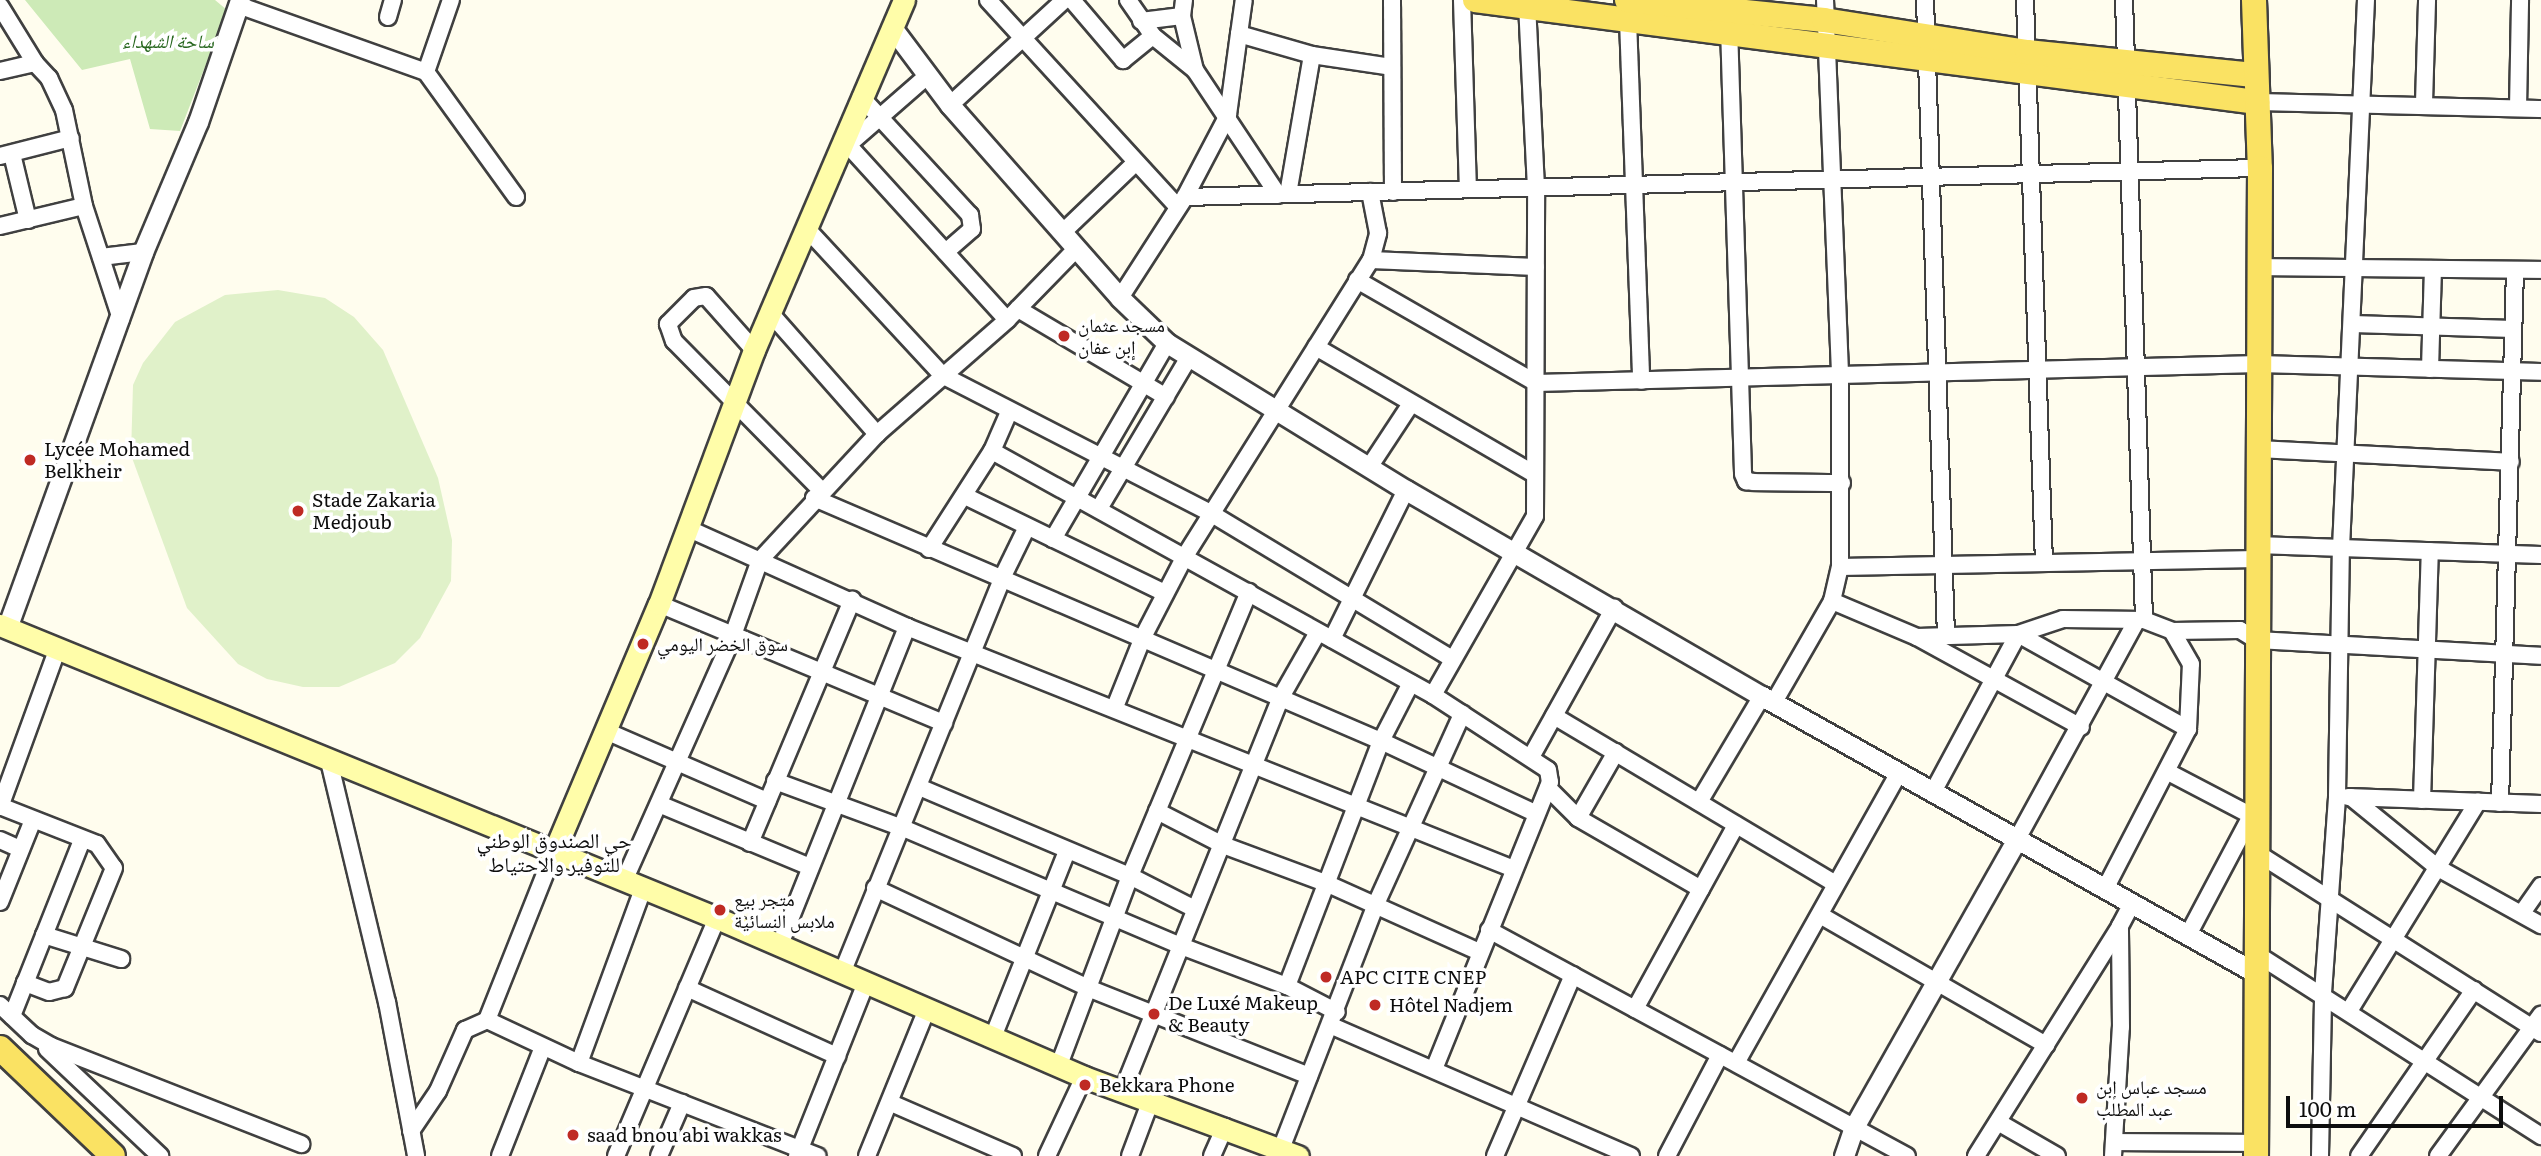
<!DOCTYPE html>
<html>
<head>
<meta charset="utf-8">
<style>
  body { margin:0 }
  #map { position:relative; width:2541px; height:1156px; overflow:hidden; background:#fffdee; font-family:Literata,"Noto Naskh Arabic",serif }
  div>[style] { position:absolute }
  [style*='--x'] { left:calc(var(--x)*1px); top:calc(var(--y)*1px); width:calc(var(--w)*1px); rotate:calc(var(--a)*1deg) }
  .green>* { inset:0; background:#cdeab7 }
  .pitch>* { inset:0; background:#e0f1c9 }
  .roads { filter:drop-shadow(2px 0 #404040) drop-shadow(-2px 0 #404040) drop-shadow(0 2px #404040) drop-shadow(0 -2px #404040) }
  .minor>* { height:16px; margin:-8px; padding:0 8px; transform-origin:8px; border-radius:8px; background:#fff }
  .tertiary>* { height:19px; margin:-9.5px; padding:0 9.5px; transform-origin:9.5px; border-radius:9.5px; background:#fff }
  .secondary>* { height:21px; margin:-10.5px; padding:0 10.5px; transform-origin:10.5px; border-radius:10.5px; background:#fffda9 }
  .primary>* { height:24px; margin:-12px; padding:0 12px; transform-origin:12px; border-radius:12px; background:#fae263 }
  .dots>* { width:19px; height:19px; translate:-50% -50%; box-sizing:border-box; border:4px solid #fff; border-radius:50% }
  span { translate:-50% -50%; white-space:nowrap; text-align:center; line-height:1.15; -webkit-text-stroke:7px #fff; paint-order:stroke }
  .park-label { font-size:19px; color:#26661d; font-style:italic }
  .poi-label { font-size:19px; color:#0d0d0d }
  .left { translate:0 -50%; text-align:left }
  .neighbourhood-label { font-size:21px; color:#0d0d0d }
  .scale { position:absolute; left:2286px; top:1096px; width:217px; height:32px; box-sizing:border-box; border:4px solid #0d0d0d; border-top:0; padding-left:9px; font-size:21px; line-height:24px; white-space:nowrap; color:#0d0d0d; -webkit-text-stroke:5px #fff; paint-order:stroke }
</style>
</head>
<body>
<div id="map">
  <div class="green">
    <i style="clip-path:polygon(25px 0,215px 0,227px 10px,180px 131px,150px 129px,130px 59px,82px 70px)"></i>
  </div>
  <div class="pitch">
    <i style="clip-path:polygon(278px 290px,325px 298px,354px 317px,383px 350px,438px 478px,452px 540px,451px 581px,420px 638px,395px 663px,339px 687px,303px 687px,267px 679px,238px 664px,187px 608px,131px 455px,133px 385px,143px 363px,175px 322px,225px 295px)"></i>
  </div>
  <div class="roads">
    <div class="minor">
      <i style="--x:988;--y:0;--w:281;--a:47.5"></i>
      <i style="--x:1072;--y:0;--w:79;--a:49.6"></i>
      <i style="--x:1123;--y:60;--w:38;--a:-39"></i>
      <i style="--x:1128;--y:0;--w:44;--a:55.2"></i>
      <i style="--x:1153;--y:36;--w:54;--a:39"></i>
      <i style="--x:1195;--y:70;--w:150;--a:56.4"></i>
      <i style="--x:1184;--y:0;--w:16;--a:97"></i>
      <i style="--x:1182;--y:16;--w:56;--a:76.5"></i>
      <i style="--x:1392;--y:0;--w:192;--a:89.7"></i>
      <i style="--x:1462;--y:0;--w:189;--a:88.2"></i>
      <i style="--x:1925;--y:0;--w:636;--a:88.11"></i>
      <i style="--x:2025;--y:0;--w:563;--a:88.07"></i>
      <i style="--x:2124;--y:0;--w:620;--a:88.15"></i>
      <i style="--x:238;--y:5;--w:200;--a:19.6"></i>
      <i style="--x:426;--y:72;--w:154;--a:54.2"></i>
      <i style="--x:0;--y:6;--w:67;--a:58.4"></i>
      <i style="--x:35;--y:63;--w:21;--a:47"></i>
      <i style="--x:49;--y:78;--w:35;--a:65"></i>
      <i style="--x:64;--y:110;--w:98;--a:78.2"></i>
      <i style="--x:84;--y:206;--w:119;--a:71.9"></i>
      <i style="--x:388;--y:17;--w:18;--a:-74"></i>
      <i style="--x:1628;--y:20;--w:361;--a:87.9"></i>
      <i style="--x:1141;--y:21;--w:41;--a:-7"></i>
      <i style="--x:1729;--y:27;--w:447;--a:88.2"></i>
      <i style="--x:1743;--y:474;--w:8;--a:67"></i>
      <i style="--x:1746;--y:481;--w:8;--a:7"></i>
      <i style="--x:1754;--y:482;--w:88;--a:0.7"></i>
      <i style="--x:1239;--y:34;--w:34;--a:-82"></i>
      <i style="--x:0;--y:71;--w:36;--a:-13"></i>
      <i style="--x:426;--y:72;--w:76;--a:-70.9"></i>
      <i style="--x:861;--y:97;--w:161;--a:47.3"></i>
      <i style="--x:970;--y:215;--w:14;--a:82"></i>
      <i style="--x:972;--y:229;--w:35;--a:139"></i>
      <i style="--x:2257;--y:102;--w:284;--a:1.4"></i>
      <i style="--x:2424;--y:103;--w:103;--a:-88.3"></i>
      <i style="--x:950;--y:105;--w:155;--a:-42.6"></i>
      <i style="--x:2518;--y:108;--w:108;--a:-88.9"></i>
      <i style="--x:843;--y:141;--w:6;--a:39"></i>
      <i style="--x:848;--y:145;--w:103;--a:-41.1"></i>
      <i style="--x:848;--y:145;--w:236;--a:47.7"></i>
      <i style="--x:12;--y:154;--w:68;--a:76.4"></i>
      <i style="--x:0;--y:156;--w:73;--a:-14.2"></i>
      <i style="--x:1288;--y:194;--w:141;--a:-80.2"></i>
      <i style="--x:1185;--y:197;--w:1075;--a:-1.55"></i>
      <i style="--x:0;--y:226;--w:86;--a:-13.4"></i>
      <i style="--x:807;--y:229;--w:199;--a:47.2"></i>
      <i style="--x:942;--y:375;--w:304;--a:27.2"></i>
      <i style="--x:1212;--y:514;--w:279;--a:31.1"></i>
      <i style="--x:1063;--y:232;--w:98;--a:-43.8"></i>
      <i style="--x:101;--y:257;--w:42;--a:-6.8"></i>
      <i style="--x:1371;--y:260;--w:165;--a:2.4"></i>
      <i style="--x:2260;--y:267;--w:281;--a:0.6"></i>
      <i style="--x:1357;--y:280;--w:207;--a:29.9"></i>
      <i style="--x:1536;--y:383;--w:723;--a:-1.51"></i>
      <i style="--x:2259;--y:364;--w:282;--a:1.6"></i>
      <i style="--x:1120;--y:298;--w:120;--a:-57.2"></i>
      <i style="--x:1185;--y:197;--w:93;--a:-62.3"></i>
      <i style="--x:1228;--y:115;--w:82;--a:-82.3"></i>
      <i style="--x:1239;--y:34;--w:76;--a:16"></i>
      <i style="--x:1312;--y:55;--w:80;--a:8.6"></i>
      <i style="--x:1018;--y:309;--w:172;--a:30.7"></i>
      <i style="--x:772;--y:315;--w:159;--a:48.6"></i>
      <i style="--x:2353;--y:324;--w:160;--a:1.8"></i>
      <i style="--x:1316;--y:347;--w:252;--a:30.2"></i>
      <i style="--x:754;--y:350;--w:72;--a:-131.6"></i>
      <i style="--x:706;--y:296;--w:12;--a:171"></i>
      <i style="--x:694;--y:298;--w:37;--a:135"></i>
      <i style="--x:668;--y:324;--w:18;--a:71"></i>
      <i style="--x:674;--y:341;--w:209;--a:45.4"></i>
      <i style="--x:2430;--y:369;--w:100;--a:-88.3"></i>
      <i style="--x:2256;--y:449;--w:255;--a:2.9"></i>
      <i style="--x:992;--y:451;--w:504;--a:28.96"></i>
      <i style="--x:1433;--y:695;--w:137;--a:33.1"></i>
      <i style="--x:1548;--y:770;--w:12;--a:81"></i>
      <i style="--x:1550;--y:782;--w:310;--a:112"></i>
      <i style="--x:1370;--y:466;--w:73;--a:-56.7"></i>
      <i style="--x:965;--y:496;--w:222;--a:25.9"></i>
      <i style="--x:814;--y:498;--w:617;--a:23.2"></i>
      <i style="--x:1381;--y:741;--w:170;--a:25.1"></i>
      <i style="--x:1100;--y:507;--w:174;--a:-59.3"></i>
      <i style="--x:687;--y:528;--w:241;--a:24.2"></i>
      <i style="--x:907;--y:627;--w:653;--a:21.74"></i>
      <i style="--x:1053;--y:539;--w:227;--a:-59.8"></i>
      <i style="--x:2257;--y:545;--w:284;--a:2"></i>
      <i style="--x:929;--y:549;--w:117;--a:-57.3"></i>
      <i style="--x:992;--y:451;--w:43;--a:-66.4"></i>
      <i style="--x:1840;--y:567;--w:417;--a:-1.1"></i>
      <i style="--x:1832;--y:601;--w:92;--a:23"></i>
      <i style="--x:1917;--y:637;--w:187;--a:28.8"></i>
      <i style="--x:659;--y:604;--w:309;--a:22.7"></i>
      <i style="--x:1917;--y:637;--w:101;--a:-1.7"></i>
      <i style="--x:2018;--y:634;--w:47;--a:-18.4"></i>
      <i style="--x:2063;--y:619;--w:81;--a:0.7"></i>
      <i style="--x:2144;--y:620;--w:30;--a:21"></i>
      <i style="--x:2172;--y:631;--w:68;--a:-0.8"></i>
      <i style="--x:2240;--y:630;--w:19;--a:32"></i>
      <i style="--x:2256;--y:640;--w:285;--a:3.2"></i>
      <i style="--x:1332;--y:639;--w:166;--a:-63.6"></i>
      <i style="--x:1433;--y:695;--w:206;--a:-60.3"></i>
      <i style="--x:1535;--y:516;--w:328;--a:-89.8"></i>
      <i style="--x:1536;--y:188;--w:187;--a:-92.8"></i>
      <i style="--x:1774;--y:702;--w:116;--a:-60.1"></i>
      <i style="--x:1832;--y:601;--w:35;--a:-77"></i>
      <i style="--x:1840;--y:567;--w:194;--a:-90"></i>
      <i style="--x:1840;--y:373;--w:373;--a:-92.3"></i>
      <i style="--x:1115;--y:707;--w:75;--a:-68.2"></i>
      <i style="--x:1143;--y:637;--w:91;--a:-62.6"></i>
      <i style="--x:1185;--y:556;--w:350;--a:-57.9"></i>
      <i style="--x:1371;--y:260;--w:28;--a:-75"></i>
      <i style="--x:1378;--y:233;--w:42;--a:-101"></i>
      <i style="--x:1554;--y:716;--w:328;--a:30.8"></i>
      <i style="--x:606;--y:731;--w:176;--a:23.5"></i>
      <i style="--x:1531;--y:757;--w:171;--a:-60.9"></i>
      <i style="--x:329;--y:761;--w:248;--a:76.5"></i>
      <i style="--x:387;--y:1002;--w:157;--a:79.3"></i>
      <i style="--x:2168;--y:772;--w:102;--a:27.6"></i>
      <i style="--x:775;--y:781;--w:136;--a:20.2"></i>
      <i style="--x:903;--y:828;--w:302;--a:23"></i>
      <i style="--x:1181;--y:946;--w:113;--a:20.7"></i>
      <i style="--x:1287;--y:986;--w:56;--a:27.5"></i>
      <i style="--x:919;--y:787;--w:229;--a:22.9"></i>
      <i style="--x:1130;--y:876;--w:73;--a:26.9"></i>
      <i style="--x:1548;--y:788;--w:42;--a:45"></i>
      <i style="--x:1578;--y:818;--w:142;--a:30"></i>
      <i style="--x:1933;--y:792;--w:179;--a:-61.7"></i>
      <i style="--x:2018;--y:634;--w:195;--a:29.2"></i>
      <i style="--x:2348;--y:797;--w:193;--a:2.1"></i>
      <i style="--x:2351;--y:797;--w:112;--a:39.2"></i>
      <i style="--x:2438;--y:868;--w:118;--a:29"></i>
      <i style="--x:2422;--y:800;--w:249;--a:-88.2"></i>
      <i style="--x:1699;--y:802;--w:123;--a:-59.3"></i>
      <i style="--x:2500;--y:803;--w:533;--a:-88.39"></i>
      <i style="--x:659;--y:804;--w:164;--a:22.6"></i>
      <i style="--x:0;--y:806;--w:104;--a:21.4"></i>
      <i style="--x:97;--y:844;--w:29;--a:55"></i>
      <i style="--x:114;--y:868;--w:130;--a:112.2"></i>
      <i style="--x:65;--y:988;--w:16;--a:166"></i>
      <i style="--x:49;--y:992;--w:26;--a:-159"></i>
      <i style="--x:0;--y:807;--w:169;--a:-70"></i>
      <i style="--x:1157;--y:811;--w:74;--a:27.3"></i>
      <i style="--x:1223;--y:845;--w:112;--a:20.4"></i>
      <i style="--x:1328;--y:884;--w:166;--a:24.2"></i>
      <i style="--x:1578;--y:818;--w:76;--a:-60.1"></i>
      <i style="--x:0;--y:840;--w:22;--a:24"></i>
      <i style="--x:2016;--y:841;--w:250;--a:-61.3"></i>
      <i style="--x:750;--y:843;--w:264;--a:-67.2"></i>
      <i style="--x:2257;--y:853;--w:336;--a:32.4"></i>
      <i style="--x:624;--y:881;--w:266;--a:-66"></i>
      <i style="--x:732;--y:638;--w:83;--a:-70.3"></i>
      <i style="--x:760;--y:560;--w:172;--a:-47.1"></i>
      <i style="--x:877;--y:434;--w:173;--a:-41.2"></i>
      <i style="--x:1007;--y:320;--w:100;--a:-45.8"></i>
      <i style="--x:875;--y:888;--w:235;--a:25.1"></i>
      <i style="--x:1088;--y:988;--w:238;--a:21.7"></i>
      <i style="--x:2105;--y:889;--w:180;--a:-62.6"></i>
      <i style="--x:2188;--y:729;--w:65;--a:-87.4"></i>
      <i style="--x:2191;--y:664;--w:38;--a:-120"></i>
      <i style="--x:0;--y:902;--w:88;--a:-68.1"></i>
      <i style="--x:2522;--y:913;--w:33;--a:-55"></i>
      <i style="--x:1820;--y:915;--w:261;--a:29.9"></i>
      <i style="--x:1489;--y:930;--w:475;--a:28.4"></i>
      <i style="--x:44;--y:935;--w:81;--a:17.3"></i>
      <i style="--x:2188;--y:935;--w:135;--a:-62.1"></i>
      <i style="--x:779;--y:947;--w:345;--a:-68.2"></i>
      <i style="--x:2255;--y:953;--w:340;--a:32.6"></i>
      <i style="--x:842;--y:973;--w:426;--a:-67.9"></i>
      <i style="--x:1002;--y:578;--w:57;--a:-63.9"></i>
      <i style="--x:1287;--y:986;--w:262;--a:-69"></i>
      <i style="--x:1381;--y:741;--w:65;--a:-62.7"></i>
      <i style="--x:687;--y:988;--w:165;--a:24.4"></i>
      <i style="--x:0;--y:1005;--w:44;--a:43.2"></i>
      <i style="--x:32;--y:1035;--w:22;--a:30"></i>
      <i style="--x:51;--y:1046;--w:269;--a:21.4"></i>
      <i style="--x:1635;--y:1009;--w:210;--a:-61.2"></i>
      <i style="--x:2349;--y:1011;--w:246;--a:-58.4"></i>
      <i style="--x:12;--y:1016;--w:189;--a:-68.3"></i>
      <i style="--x:487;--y:1020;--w:102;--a:25.1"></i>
      <i style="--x:579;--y:1063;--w:256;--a:21.3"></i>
      <i style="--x:1332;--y:1026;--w:326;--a:23.5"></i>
      <i style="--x:993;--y:1037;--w:200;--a:-68.3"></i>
      <i style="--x:47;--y:1049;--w:156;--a:43.4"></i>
      <i style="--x:579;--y:1063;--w:185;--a:-69.8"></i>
      <i style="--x:1736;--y:1063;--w:334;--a:-60.7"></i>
      <i style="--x:1059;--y:1065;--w:202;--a:-69.4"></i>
      <i style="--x:1130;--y:876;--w:308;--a:-67.3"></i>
      <i style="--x:1123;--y:1090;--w:424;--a:-68.1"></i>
      <i style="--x:1281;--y:697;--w:73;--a:-60.3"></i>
      <i style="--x:891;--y:1103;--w:133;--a:23.5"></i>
      <i style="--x:1998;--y:1122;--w:68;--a:30"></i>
      <i style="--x:411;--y:1131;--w:48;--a:-56"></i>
      <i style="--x:438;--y:1091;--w:67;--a:-66.1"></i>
      <i style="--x:465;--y:1030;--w:24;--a:-24"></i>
      <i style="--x:487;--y:1020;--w:181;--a:-68.3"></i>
      <i style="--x:2116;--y:1142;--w:141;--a:0.4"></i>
      <i style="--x:1281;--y:1149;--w:263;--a:-68.8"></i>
      <i style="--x:1376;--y:904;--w:209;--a:-65.6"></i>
      <i style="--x:500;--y:1156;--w:117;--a:-68.5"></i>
      <i style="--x:616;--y:1156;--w:259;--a:-67"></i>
      <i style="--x:659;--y:1156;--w:58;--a:-66.5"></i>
      <i style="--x:797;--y:1156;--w:186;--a:-68.3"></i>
      <i style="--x:867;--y:1156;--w:159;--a:-67.8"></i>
      <i style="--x:1047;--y:1156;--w:87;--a:-64.9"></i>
      <i style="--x:1130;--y:1156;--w:60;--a:-69.4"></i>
      <i style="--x:1212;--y:1156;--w:32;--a:-66"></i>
      <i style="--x:1495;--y:1156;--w:197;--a:-66.7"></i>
      <i style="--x:1667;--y:1156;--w:114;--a:-62.3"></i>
      <i style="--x:1976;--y:1156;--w:271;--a:-57.9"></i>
      <i style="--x:2113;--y:1156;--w:129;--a:-86.5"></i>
      <i style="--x:2121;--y:1027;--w:101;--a:-90.6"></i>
      <i style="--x:2120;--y:926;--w:24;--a:-62"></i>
      <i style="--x:2320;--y:1156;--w:163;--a:-88.9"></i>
      <i style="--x:2323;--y:993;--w:197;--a:-85.9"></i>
      <i style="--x:2337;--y:796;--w:248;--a:-89.1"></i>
      <i style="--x:2341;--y:548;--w:549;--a:-87.39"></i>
      <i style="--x:2359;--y:1156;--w:202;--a:-55.3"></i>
      <i style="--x:2438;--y:1156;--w:175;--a:-53.9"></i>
    </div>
    <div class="tertiary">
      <i style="--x:893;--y:29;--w:95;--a:53.1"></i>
      <i style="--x:950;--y:105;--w:257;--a:48.6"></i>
      <i style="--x:1120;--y:298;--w:65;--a:43.8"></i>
      <i style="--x:1167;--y:343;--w:281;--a:31.6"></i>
      <i style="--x:1406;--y:490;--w:411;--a:30.1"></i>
      <i style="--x:1762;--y:696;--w:564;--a:29.29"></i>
      <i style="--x:7;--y:628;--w:400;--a:-70.1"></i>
      <i style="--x:143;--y:252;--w:141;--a:-67.1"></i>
      <i style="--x:198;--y:122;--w:129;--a:-71"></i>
      <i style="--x:1844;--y:1156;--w:31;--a:-71"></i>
      <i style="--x:1854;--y:1127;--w:329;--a:-60.5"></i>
    </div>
    <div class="secondary">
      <i style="--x:0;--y:625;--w:775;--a:22.23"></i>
      <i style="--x:717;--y:918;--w:400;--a:23.4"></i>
      <i style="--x:1084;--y:1077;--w:228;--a:20.3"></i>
      <i style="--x:554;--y:852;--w:269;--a:-67.1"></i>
      <i style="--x:659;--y:604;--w:271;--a:-69.5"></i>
      <i style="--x:754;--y:350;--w:381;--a:-66.8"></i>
    </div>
    <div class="primary">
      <i style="--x:1475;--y:0;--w:789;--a:7.43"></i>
      <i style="--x:1627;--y:0;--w:198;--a:5.8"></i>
      <i style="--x:1824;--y:20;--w:206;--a:9"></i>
      <i style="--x:2027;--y:52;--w:228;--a:5.8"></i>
      <i style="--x:2254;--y:0;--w:168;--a:88"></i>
      <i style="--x:2260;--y:168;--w:988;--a:90.23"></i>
      <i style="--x:0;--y:1048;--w:156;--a:43.7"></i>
    </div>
  </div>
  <div class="dots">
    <i style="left:1064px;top:336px;background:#bf2a24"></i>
    <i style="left:30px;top:460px;background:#bf2a24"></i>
    <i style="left:298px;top:511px;background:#bf2a24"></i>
    <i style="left:643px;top:644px;background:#bf2a24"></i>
    <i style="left:720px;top:910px;background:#bf2a24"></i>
    <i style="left:1326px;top:977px;background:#bf2a24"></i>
    <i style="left:1375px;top:1005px;background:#bf2a24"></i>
    <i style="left:1154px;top:1014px;background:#bf2a24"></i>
    <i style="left:1085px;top:1085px;background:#bf2a24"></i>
    <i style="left:2082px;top:1098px;background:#bf2a24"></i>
    <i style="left:573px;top:1135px;background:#bf2a24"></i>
  </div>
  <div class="park-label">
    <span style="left:168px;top:41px">ساحة الشهداء</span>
  </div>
  <div class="poi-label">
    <span class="left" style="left:1078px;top:336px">مسجد عثمان<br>إبن عفان</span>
    <span class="left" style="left:44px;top:460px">Lycée Mohamed<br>Belkheir</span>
    <span class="left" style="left:312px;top:511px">Stade Zakaria<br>Medjoub</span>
    <span class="left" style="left:657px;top:644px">سوق الخضر اليومي</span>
    <span class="left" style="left:734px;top:910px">متجر بيع<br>ملابس النسائية</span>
    <span class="left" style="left:1340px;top:977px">APC CITE CNEP</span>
    <span class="left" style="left:1168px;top:1014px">De Luxé Makeup<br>&amp; Beauty</span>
    <span class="left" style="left:1389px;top:1005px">Hôtel Nadjem</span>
    <span class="left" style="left:1099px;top:1085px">Bekkara Phone</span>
    <span class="left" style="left:2096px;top:1098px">مسجد عباس إبن<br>عبد المطلب</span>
    <span class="left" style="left:587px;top:1135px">saad bnou abi wakkas</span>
  </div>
  <div class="neighbourhood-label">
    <span style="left:554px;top:851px">حي الصندوق الوطني<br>للتوفير والاحتياط</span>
  </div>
  <div class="scale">100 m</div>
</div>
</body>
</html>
